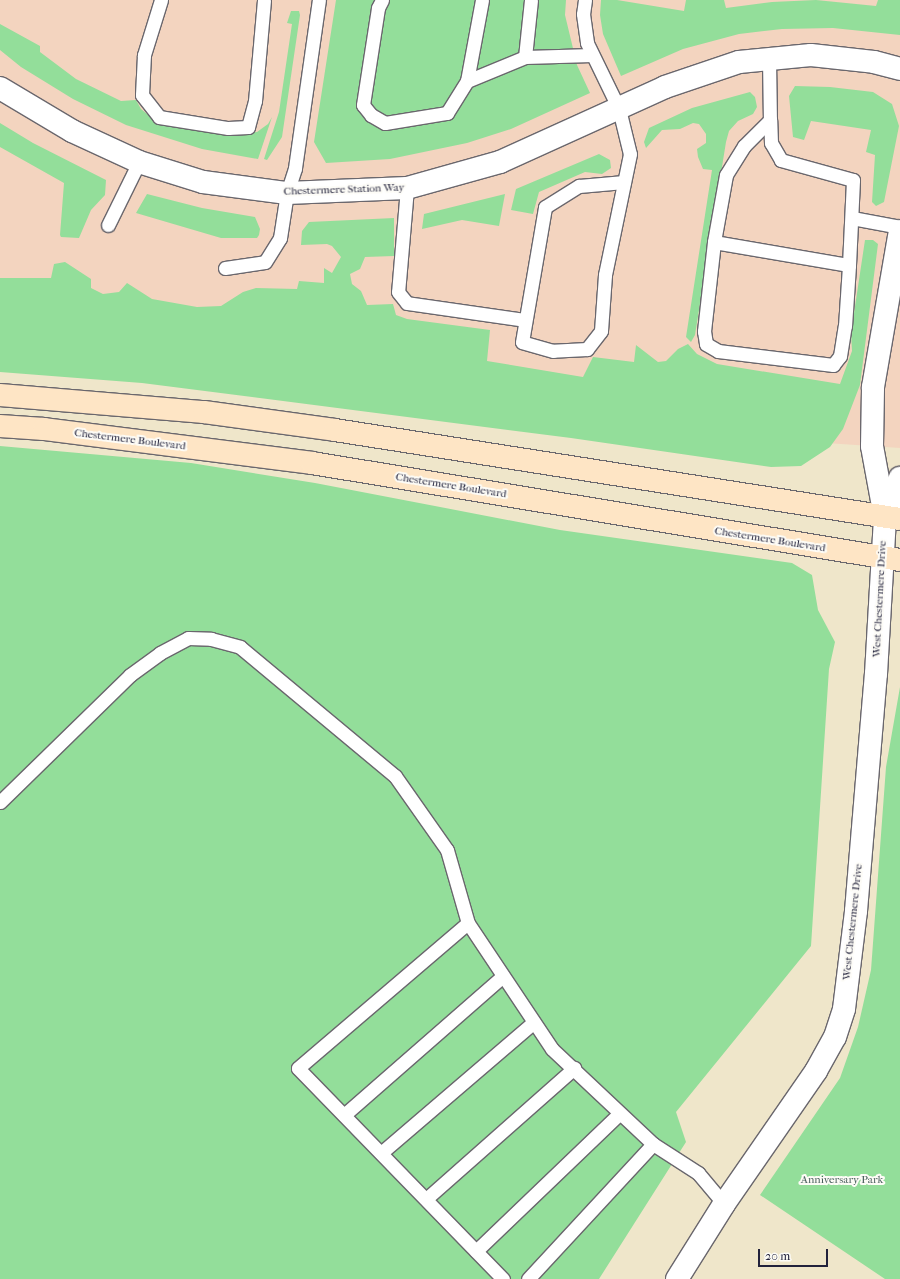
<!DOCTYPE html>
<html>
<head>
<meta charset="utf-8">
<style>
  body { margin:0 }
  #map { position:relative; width:900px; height:1279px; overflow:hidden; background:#efe6ca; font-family:"IM FELL French Canon",serif }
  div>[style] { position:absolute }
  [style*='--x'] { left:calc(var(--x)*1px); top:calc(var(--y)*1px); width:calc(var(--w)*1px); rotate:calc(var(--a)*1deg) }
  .built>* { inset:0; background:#f3d4bf }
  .green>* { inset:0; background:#93de9a }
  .roads { filter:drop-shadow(1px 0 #6a676d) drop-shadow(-1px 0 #6a676d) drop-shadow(0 1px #6a676d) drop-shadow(0 -1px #6a676d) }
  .service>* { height:13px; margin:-6.5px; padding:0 6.5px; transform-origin:6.5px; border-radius:6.5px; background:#fff }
  .minor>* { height:22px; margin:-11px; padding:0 11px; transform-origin:11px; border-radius:11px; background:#fff }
  .tertiary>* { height:22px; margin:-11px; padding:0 11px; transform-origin:11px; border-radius:11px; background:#fff }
  .secondary>* { height:22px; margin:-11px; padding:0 11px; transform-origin:11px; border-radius:11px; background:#fee5c5 }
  span { translate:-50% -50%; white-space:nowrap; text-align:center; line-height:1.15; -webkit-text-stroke:4px #fdfcf7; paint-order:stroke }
  .street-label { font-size:11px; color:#22223b }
  .park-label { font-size:11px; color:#445a58 }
  .scale { position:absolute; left:758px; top:1249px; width:70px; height:18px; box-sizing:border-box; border:2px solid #22223b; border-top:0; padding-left:5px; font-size:12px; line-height:14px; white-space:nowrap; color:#22223b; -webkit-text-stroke:3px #fdfcf7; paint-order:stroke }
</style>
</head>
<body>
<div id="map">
  <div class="built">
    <i style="clip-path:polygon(0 0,900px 0,900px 448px,797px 441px,0 332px)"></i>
  </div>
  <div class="green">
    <i style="clip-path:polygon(336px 0,566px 0,565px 15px,577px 65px,590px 93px,511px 129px,467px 143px,390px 159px,326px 163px,314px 142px)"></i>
    <i style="clip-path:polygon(601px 0,617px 0,684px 11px,686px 0,724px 0,726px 8px,772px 2px,816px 0,876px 6px,878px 0,900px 0,900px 35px,833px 28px,782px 29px,739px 34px,683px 49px,621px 76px,603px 34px,600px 15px)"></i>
    <i style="clip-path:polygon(291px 11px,299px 11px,300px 15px,282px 137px,267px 160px,264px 159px,279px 112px,292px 24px,287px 23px)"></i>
    <i style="clip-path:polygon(0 24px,40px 46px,40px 52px,76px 79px,121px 101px,136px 100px,141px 109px,152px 118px,238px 133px,257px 132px,268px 124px,272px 117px,258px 159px,202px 149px,126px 125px,73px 99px,21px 67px,0 50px)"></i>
    <i style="clip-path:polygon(795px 86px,830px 87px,873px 92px,892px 104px,899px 126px,884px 202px,876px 206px,872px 202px,875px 155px,866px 152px,871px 130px,811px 121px,804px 140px,793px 137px,789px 96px)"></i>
    <i style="clip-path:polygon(750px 92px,755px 97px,757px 107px,753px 114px,738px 121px,729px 131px,726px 142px,695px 335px,691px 342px,686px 337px,712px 170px,703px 169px,698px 157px,697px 149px,706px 143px,706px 134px,699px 124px,693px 123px,680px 129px,662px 130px,646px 148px,644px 142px,649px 128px,692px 108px)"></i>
    <i style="clip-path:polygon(0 123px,33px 143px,106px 180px,105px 195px,91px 210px,79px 238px,61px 237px,60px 235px,64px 183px,0 147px)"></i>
    <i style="clip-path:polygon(599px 154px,610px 160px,611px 168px,602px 174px,585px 172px,539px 192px,533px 214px,511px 210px,516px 189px)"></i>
    <i style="clip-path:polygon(147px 194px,202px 208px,255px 217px,260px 229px,259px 235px,257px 238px,221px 238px,136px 213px)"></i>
    <i style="clip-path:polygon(505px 194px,499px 226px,462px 220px,422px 229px,424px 214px)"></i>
    <i style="clip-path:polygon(394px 218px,394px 256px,365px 257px,360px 269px,350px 274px,352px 284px,361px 291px,367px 305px,393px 304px,396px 315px,407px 319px,490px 330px,487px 361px,583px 377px,593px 357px,634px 362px,636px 345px,658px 362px,666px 361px,678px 349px,688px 344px,697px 354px,717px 364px,840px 384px,852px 351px,851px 333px,865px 240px,873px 240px,878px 244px,860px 385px,843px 429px,830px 447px,801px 466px,771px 467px,571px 438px,142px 383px,0 372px,0 278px,51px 278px,54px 264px,65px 262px,91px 279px,91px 288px,103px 294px,119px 292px,127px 283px,152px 299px,197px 307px,221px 306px,243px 292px,256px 288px,297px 289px,299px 281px,324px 283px,324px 268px,332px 273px,341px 257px,332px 246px,327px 244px,301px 245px,302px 231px,309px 222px)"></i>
    <i style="clip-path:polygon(0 446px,191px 463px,315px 483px,560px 530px,792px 563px,812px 575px,818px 610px,835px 642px,829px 669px,811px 946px,676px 1112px,686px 1142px,599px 1279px,0 1279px)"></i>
    <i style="clip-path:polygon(900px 687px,900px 1279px,885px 1279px,760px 1195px,840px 1078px,858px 1027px,871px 970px,886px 767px)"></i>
  </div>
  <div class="roads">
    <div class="service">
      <i style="--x:161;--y:0;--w:58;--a:107.2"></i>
      <i style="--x:144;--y:55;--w:40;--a:92.9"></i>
      <i style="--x:142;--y:95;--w:28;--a:52"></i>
      <i style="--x:159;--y:117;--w:70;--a:9.1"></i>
      <i style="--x:228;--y:128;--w:20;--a:-3"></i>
      <i style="--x:248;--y:127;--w:27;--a:-75"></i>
      <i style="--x:255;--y:101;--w:101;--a:-84.9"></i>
      <i style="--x:382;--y:0;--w:9;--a:117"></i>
      <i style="--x:378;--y:8;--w:98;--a:98.8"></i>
      <i style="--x:363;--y:105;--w:13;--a:51"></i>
      <i style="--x:371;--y:115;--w:16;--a:30"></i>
      <i style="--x:385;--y:123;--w:63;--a:-9.2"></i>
      <i style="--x:447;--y:113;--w:38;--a:-58"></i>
      <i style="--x:482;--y:0;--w:82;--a:100.5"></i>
      <i style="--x:467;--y:81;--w:63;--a:-22.5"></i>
      <i style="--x:525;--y:57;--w:57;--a:-84"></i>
      <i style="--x:585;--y:0;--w:14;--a:98"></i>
      <i style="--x:583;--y:14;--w:29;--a:82"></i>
      <i style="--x:587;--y:43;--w:73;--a:64.1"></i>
      <i style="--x:619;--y:109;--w:46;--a:76.3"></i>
      <i style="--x:630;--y:154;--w:124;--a:101.7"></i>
      <i style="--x:605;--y:275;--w:56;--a:94.1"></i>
      <i style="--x:601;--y:331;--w:23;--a:128"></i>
      <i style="--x:587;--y:349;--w:34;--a:177"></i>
      <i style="--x:553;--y:351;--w:32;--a:-164"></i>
      <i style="--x:522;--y:342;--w:137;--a:-80.3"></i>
      <i style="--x:545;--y:207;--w:40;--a:-32"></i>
      <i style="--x:579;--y:186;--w:45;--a:-5.1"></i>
      <i style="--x:525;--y:57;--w:67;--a:-1.7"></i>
      <i style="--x:769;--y:59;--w:61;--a:89.1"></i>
      <i style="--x:770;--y:120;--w:37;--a:135"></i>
      <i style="--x:744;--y:146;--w:34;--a:122"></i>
      <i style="--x:726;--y:175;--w:68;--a:100.2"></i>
      <i style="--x:714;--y:242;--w:137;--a:9.7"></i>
      <i style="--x:849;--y:265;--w:85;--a:-87.3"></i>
      <i style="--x:853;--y:180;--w:75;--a:-164.5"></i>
      <i style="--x:781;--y:160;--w:20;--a:-120"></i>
      <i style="--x:771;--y:143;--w:23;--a:-92"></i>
      <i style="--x:407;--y:188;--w:104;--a:94.9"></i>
      <i style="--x:398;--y:292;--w:14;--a:51"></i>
      <i style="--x:407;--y:303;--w:119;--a:8.2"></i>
      <i style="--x:852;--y:218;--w:49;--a:10.6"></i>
      <i style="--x:108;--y:225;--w:70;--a:-63.8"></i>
      <i style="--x:714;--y:242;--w:90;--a:96.4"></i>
      <i style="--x:704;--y:331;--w:13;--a:81"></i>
      <i style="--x:706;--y:344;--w:14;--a:30"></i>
      <i style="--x:718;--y:351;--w:116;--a:6.9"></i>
      <i style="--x:833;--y:365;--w:11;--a:-52"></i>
      <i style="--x:840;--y:356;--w:30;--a:-81"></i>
      <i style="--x:845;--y:326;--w:61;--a:-86.2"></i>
      <i style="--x:225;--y:268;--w:40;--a:-8.5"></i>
      <i style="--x:265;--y:262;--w:28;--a:-58"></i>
      <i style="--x:280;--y:238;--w:46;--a:-81.2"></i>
      <i style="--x:287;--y:193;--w:26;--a:-72"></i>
      <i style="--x:295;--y:168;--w:170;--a:-81.9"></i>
      <i style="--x:0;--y:802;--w:182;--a:-44.3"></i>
      <i style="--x:130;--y:675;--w:37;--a:-36"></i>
      <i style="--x:160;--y:653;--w:32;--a:-28"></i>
      <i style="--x:188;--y:638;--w:23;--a:2"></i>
      <i style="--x:211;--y:639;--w:30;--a:15"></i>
      <i style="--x:240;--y:647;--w:202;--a:39.8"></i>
      <i style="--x:395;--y:776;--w:90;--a:54.9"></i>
      <i style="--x:447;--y:850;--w:76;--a:74"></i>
      <i style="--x:344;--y:1115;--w:211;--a:-41.2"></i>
      <i style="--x:381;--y:1153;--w:201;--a:-40.6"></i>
      <i style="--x:426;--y:1199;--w:198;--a:-41.5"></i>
      <i style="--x:476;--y:1251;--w:198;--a:-43.8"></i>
      <i style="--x:503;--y:1279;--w:294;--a:-134.2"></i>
      <i style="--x:298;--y:1068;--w:223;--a:-40.5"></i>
      <i style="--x:468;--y:923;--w:151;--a:56.3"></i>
      <i style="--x:552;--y:1049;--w:139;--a:43.2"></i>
      <i style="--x:653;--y:1144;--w:54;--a:32.8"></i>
      <i style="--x:698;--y:1173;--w:40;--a:50"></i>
      <i style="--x:528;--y:1279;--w:184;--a:-47.2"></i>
    </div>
    <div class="minor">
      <i style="--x:0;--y:88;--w:84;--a:30.8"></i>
      <i style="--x:72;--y:131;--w:74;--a:24.8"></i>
      <i style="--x:139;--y:162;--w:67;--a:17.4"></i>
      <i style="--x:203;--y:182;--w:85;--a:7.5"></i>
      <i style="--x:287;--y:193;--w:120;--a:-2.4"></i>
      <i style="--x:407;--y:188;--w:97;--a:-15.6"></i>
      <i style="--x:500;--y:162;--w:181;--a:-24.4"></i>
      <i style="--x:665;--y:87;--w:78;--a:-18.7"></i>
      <i style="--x:739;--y:62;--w:72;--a:-5.6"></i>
      <i style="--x:811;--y:55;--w:63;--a:6.3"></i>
      <i style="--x:874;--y:62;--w:27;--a:15"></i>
    </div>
    <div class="tertiary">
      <i style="--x:885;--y:517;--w:42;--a:-69"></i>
      <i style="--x:677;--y:1279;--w:89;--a:-57.9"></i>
      <i style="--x:724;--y:1204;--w:162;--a:-55.3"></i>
      <i style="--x:816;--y:1071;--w:39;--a:-61"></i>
      <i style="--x:835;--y:1037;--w:29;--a:-72"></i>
      <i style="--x:844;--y:1009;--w:99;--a:-83"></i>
      <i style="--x:856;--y:911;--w:238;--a:-85.2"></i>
      <i style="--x:876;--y:674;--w:157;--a:-86.7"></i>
      <i style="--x:885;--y:517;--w:72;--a:-100.4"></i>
      <i style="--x:872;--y:446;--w:59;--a:-89"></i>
      <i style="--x:873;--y:387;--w:158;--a:-80.2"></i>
    </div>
    <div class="secondary">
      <i style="--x:0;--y:395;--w:205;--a:4.8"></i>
      <i style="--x:204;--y:412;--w:132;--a:7.8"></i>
      <i style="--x:335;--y:430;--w:572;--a:8.95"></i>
      <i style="--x:0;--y:426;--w:44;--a:3.9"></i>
      <i style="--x:44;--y:429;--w:270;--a:7.2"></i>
      <i style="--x:312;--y:463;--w:596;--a:9.37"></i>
    </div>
  </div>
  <div class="street-label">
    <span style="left:344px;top:190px;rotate:-2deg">Chestermere Station Way</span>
    <span style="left:130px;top:440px;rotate:7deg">Chestermere Boulevard</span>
    <span style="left:451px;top:486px;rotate:9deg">Chestermere Boulevard</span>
    <span style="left:770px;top:540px;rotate:9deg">Chestermere Boulevard</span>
    <span style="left:880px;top:599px;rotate:-87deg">West Chestermere Drive</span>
    <span style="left:853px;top:922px;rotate:-84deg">West Chestermere Drive</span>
  </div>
  <div class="park-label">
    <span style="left:842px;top:1180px">Anniversary Park</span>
  </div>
  <div class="scale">20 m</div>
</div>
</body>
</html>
